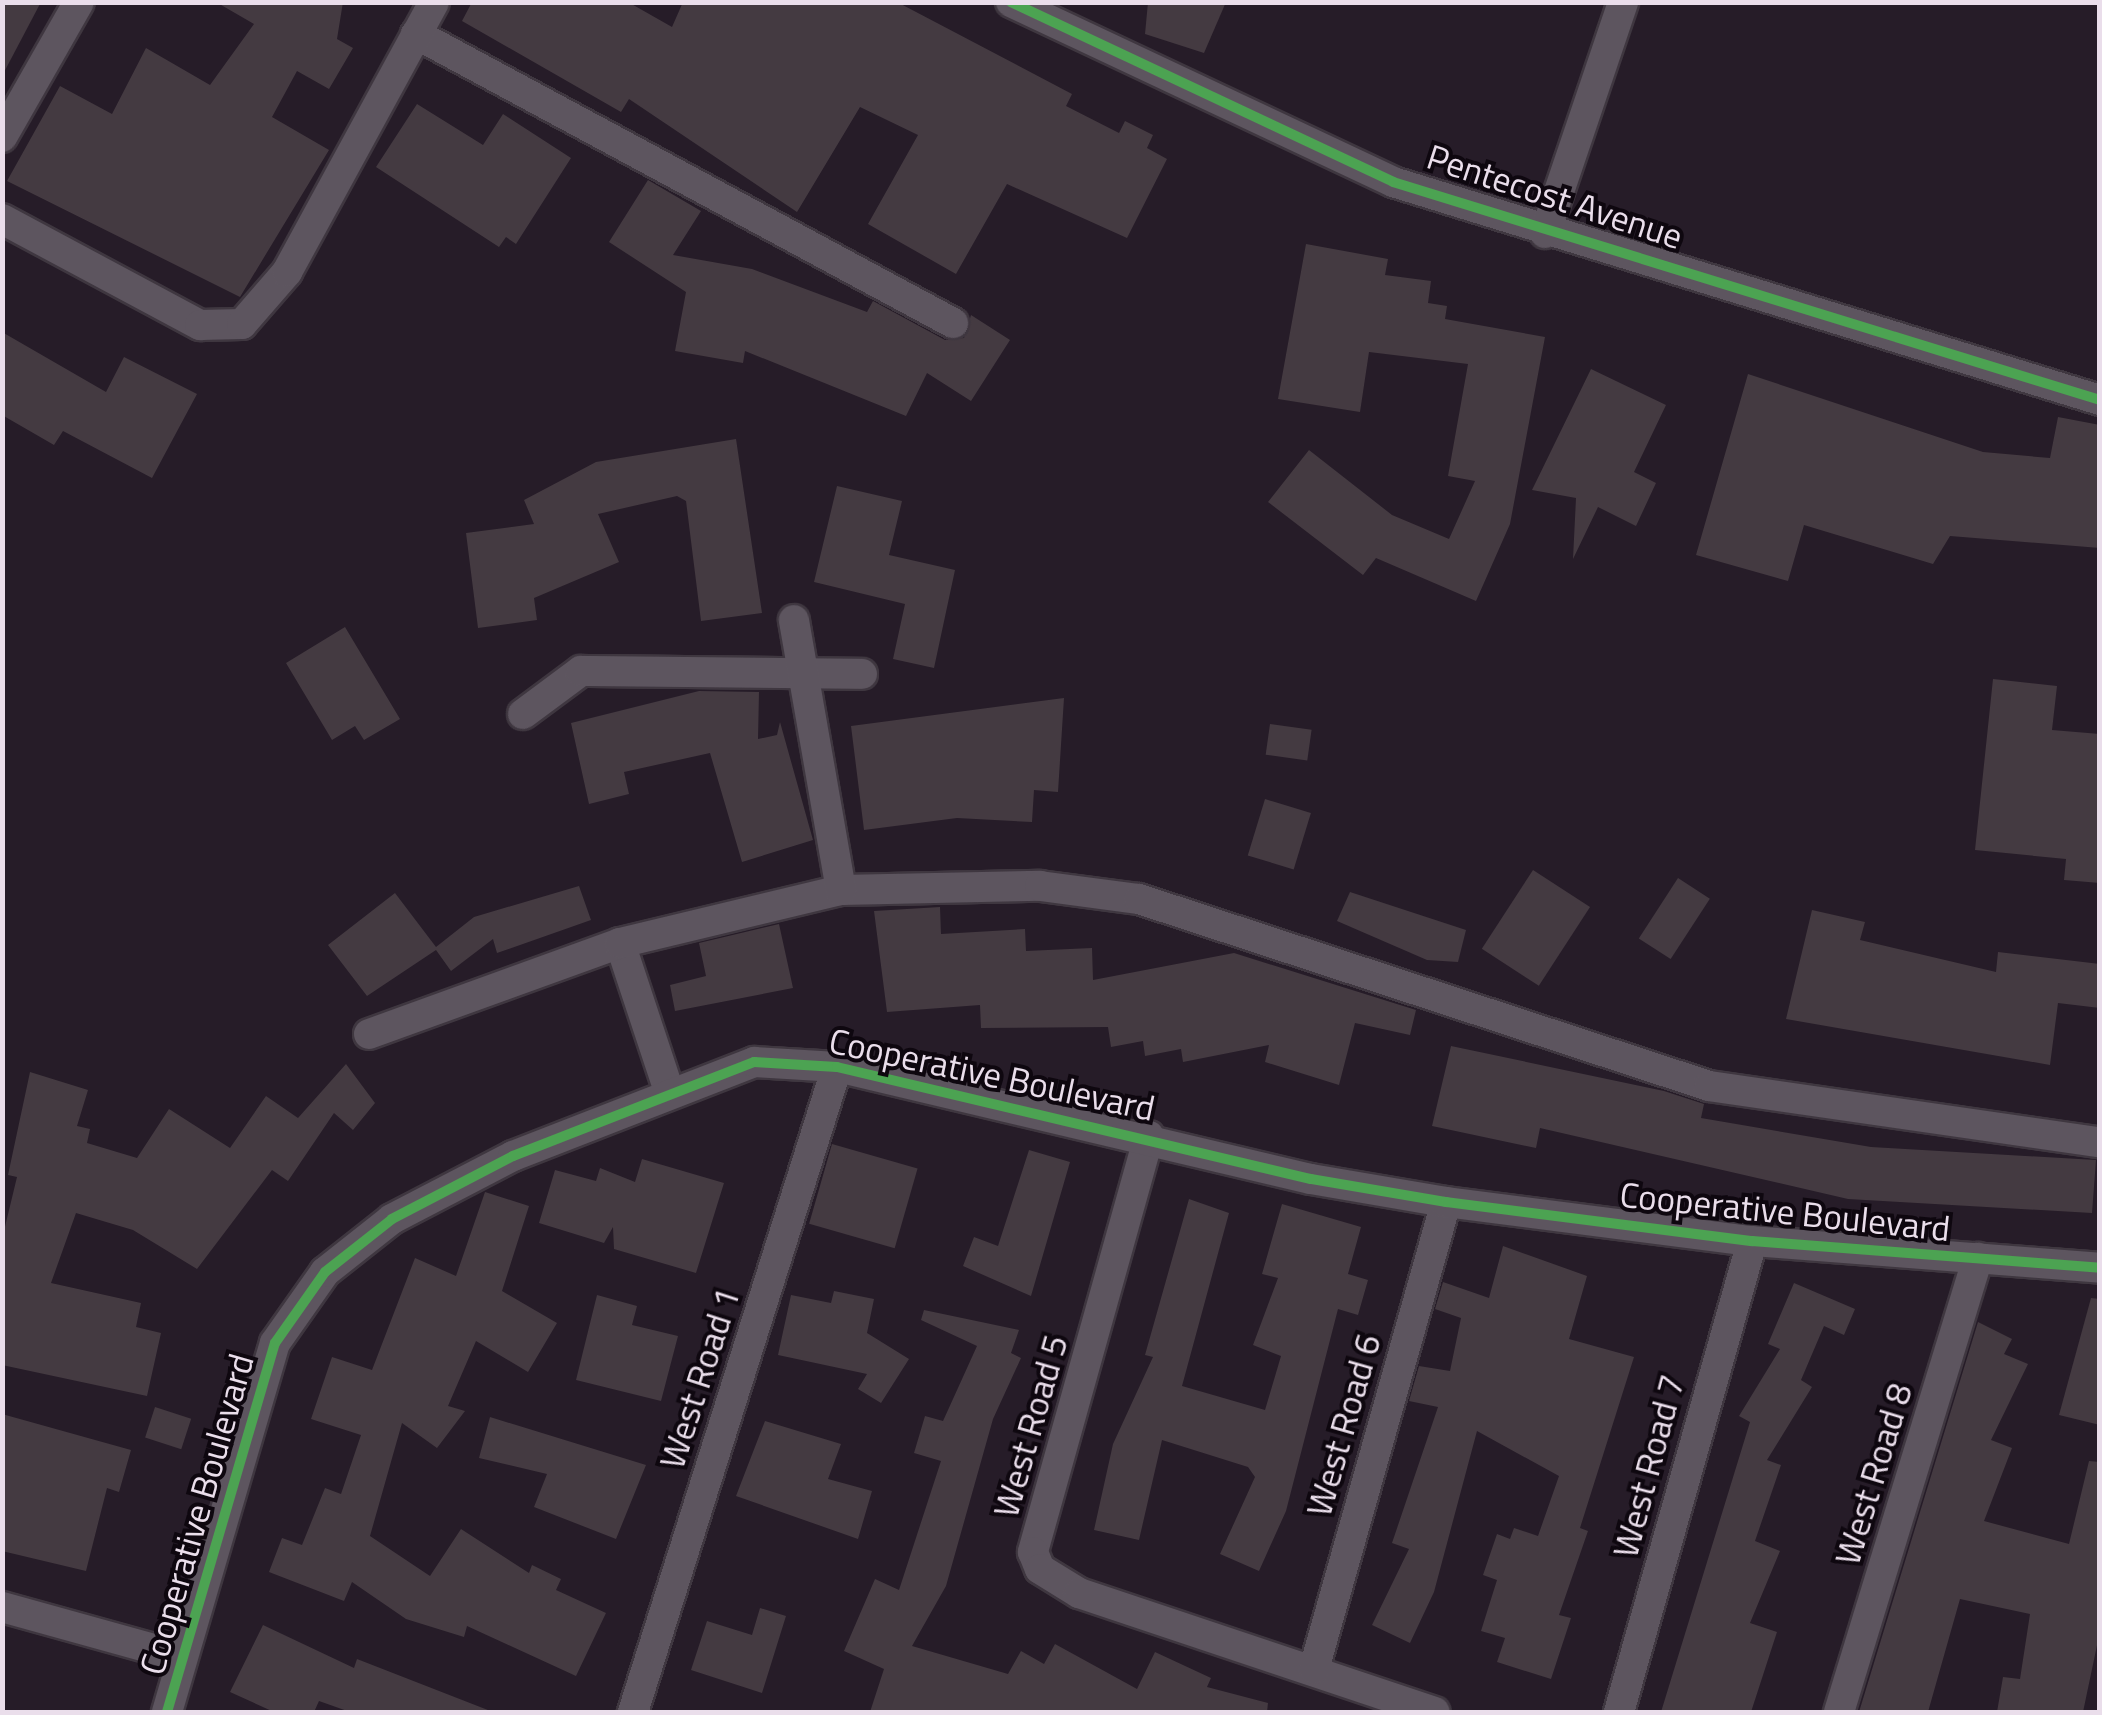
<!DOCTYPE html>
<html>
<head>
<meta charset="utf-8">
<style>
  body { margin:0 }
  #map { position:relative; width:2102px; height:1715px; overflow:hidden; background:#261c28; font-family:"Titillium Web",sans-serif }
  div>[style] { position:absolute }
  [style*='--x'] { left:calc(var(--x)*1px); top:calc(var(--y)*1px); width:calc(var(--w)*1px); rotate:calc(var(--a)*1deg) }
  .building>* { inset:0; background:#443a41; transform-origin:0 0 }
  .roads { filter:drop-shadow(2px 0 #3f3740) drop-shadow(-2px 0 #3f3740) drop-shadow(0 2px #3f3740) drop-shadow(0 -2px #3f3740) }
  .street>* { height:30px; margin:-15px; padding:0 15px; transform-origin:15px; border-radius:15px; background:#5d555f }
  .cycleway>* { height:10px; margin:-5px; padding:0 5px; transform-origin:5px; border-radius:5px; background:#4ca352 }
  span { translate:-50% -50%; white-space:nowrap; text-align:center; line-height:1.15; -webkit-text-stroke:8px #0e070f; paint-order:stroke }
  .street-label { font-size:35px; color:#eadeeb }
  .frame { position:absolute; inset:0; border:5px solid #eadeeb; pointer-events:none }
</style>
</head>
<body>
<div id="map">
  <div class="building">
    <i style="clip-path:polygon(2px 2px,41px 2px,2px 76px)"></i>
    <i style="clip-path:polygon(216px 2px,343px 2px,337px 39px,353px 48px,329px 89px,297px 71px,272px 117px,329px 150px,240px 297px,7px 181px,60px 86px,112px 114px,146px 48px,210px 85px,254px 24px)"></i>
    <i style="clip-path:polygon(472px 2px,628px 2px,672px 27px,683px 2px,897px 2px,1072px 94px,1066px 106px,1119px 133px,1125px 121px,1153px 135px,1147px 148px,1167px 159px,1127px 238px,1007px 184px,956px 274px,868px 224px,918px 135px,860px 107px,797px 212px,629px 99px,621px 112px,462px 21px)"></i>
    <i style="clip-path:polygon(1148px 2px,1226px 2px,1204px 53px,1145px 34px)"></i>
    <i style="clip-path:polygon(417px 104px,483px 145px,503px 114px,571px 158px,516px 244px,506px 237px,499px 247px,376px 167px)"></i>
    <i style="clip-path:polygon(648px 180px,701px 211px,673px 255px,752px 269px,867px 312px,873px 301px,945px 340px,964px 338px,971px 315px,1010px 340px,971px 401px,927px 373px,906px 416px,745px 351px,743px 363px,675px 351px,686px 292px,609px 242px)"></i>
    <i style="clip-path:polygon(1306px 244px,1388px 259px,1385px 275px,1431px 281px,1428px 303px,1447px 306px,1445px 319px,1545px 337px,1510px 524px,1476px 601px,1376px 558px,1363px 575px,1268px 502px,1309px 450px,1392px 515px,1449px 539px,1475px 481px,1448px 476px,1468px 364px,1369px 352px,1360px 412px,1278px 399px)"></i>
    <i style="clip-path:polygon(2px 332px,106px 392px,124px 357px,197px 394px,152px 478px,63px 431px,54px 445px,2px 415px)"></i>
    <i style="clip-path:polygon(1591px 369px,1666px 405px,1634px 472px,1656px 483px,1636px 526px,1598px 507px,1573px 559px,1576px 498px,1532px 490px)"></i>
    <i style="clip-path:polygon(1748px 374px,1983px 452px,2050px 458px,2058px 417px,2100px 425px,2100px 548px,1950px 536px,1933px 564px,1804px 525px,1788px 581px,1696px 555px)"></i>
    <i style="clip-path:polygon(736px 439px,762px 613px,701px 621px,686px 501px,677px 496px,598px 514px,619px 562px,534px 598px,537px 620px,478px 628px,466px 533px,534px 524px,524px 500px,596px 462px)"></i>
    <i style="clip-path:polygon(837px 486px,902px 501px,889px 555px,955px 570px,934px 668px,893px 659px,905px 604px,814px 582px)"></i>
    <i style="clip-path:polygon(345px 627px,400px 719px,364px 740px,355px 726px,332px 740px,286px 663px)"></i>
    <i style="clip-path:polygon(1993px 679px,2057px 686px,2052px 730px,2100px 734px,2100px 883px,2064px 880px,2066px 859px,1975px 850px)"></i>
    <i style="clip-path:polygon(699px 691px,759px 692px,758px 739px,777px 735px,780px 722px,813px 840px,742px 862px,710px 753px,624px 772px,629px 794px,589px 804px,571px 723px)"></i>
    <i style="clip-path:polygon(1064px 698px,1058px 792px,1034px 790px,1032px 822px,957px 818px,864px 830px,851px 726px)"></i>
    <i style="left:1270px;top:724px;width:42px;height:31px;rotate:8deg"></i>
    <i style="left:1265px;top:799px;width:48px;height:59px;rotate:17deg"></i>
    <i style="left:1533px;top:870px;width:68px;height:94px;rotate:33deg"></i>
    <i style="left:1678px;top:878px;width:38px;height:72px;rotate:33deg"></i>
    <i style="clip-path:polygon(579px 886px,591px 920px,497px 953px,493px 939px,451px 971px,436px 950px,367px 996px,328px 945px,395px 893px,436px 947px,474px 917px)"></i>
    <i style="clip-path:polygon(1350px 892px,1466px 930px,1458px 962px,1427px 960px,1337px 921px)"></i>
    <i style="clip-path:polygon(940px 907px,941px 934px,1025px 929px,1026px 951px,1092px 948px,1093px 980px,1234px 953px,1416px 1010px,1410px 1035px,1355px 1023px,1339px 1085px,1265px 1062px,1269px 1045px,1183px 1062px,1181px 1049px,1145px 1056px,1143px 1041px,1111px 1047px,1108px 1027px,981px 1028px,980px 1005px,887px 1012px,874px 911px)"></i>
    <i style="clip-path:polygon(1812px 910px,1865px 922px,1860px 940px,1996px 972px,1998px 952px,2100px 964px,2100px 1008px,2058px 1003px,2050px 1065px,1786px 1019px)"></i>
    <i style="clip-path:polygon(779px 924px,793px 988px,675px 1011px,670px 985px,706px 976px,699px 943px)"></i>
    <i style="clip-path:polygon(1451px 1046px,1664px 1091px,1704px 1104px,1701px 1118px,1871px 1147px,2096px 1160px,2092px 1213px,1848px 1199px,1540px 1128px,1536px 1148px,1432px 1126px)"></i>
    <i style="clip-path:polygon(346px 1064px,375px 1103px,353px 1130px,334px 1113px,288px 1181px,272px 1170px,197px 1269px,133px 1230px,76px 1213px,51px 1283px,141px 1303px,136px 1327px,161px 1333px,147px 1396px,2px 1365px,2px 1239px,17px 1177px,8px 1175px,30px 1072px,88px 1090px,77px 1126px,90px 1129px,87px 1143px,137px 1158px,169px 1109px,230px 1148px,266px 1096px,298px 1118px)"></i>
    <i style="left:832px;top:1144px;width:89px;height:83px;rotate:16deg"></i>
    <i style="clip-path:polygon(1029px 1150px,1070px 1162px,1031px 1296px,963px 1266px,974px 1237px,998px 1246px)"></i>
    <i style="clip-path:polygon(642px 1159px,724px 1183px,696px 1273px,614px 1249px,613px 1227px,604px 1243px,539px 1223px,555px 1170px,596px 1181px,600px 1168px,635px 1182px)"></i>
    <i style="clip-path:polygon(485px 1192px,529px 1206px,502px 1291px,557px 1323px,528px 1372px,476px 1341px,448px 1406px,465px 1411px,437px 1448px,402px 1423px,370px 1536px,430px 1576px,461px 1529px,529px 1573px,532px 1565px,561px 1579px,556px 1590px,606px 1613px,576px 1676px,467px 1626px,464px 1637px,406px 1619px,352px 1582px,344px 1601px,269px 1572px,282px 1538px,302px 1545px,325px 1488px,341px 1494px,361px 1435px,311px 1419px,332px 1357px,372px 1370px,415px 1258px,456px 1276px)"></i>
    <i style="clip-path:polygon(1189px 1199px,1229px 1213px,1182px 1386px,1265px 1410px,1281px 1356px,1253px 1345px,1278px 1278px,1262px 1274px,1282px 1204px,1361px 1227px,1348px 1274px,1368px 1280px,1358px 1315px,1338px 1309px,1286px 1511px,1259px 1571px,1220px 1554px,1255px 1477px,1248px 1467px,1162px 1440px,1139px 1540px,1094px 1530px,1113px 1444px,1153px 1357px,1145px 1355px)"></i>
    <i style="clip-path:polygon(1503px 1246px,1587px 1276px,1569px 1339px,1634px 1357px,1580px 1528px,1588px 1531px,1559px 1615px,1571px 1618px,1551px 1679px,1497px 1662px,1505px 1638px,1481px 1631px,1497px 1580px,1483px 1575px,1497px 1534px,1510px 1539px,1514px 1528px,1538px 1536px,1559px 1476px,1477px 1431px,1434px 1592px,1410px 1643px,1372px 1625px,1409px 1549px,1392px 1543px,1438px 1407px,1409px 1401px,1419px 1366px,1450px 1371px,1461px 1318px,1435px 1309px,1443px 1282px,1489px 1298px)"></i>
    <i style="clip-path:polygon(1794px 1283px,1855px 1309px,1844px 1335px,1824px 1326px,1801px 1380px,1812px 1387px,1767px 1460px,1781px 1465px,1755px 1541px,1780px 1551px,1750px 1623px,1777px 1632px,1751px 1712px,1661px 1712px,1750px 1422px,1739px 1416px,1780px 1349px,1768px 1344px)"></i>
    <i style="clip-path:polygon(834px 1291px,874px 1299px,867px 1333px,909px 1359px,881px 1403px,858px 1389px,867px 1374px,778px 1355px,791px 1295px,831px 1303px)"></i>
    <i style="clip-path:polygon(597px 1295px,637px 1306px,632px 1325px,678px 1336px,661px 1401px,576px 1380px)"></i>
    <i style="clip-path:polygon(2091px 1298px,2100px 1299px,2100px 1425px,2059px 1415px)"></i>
    <i style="clip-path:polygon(924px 1310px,1019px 1330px,1011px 1353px,1021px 1358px,993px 1419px,946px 1586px,912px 1646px,1008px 1674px,1021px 1651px,1044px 1664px,1055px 1644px,1137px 1689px,1155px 1652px,1211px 1678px,1207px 1687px,1268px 1703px,1267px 1712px,870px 1712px,884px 1669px,844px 1651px,875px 1579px,899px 1590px,941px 1461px,914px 1453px,925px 1416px,943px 1421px,977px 1346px,921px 1320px)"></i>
    <i style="clip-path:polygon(1978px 1322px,2012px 1339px,2004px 1354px,2028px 1364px,1991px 1440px,2012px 1448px,1984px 1521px,2069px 1544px,2089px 1461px,2100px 1462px,2100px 1631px,2083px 1712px,1997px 1712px,2003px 1677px,2020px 1679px,2030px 1614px,1960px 1599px,1928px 1712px,1859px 1712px)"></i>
    <i style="left:155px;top:1407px;width:38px;height:32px;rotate:18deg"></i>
    <i style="clip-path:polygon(2px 1414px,131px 1450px,119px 1492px,107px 1488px,86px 1571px,2px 1551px)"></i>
    <i style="clip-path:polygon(490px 1417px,646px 1465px,616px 1539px,534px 1507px,547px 1474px,479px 1458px)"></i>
    <i style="clip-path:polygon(765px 1421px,841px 1444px,828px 1479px,872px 1491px,858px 1539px,736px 1496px)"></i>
    <i style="clip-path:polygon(760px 1608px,786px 1616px,762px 1693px,691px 1670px,707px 1621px,752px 1635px)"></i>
    <i style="clip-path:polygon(263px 1625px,354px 1668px,357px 1659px,493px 1712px,350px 1712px,319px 1701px,314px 1712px,274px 1712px,230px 1692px)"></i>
  </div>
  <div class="roads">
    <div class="street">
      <i style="--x:1011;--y:2;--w:422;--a:25.2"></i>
      <i style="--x:1393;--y:182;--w:740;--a:17.14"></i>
      <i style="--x:416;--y:34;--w:610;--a:28.29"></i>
      <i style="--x:2;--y:137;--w:155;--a:-60.3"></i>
      <i style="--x:2;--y:219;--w:225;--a:28.2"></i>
      <i style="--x:200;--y:325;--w:42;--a:-1.4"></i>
      <i style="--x:242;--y:324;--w:69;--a:-49.1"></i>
      <i style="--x:287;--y:272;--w:307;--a:-61.4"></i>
      <i style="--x:1545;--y:233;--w:244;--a:-71.3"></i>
      <i style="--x:523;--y:714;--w:72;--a:-36.6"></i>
      <i style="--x:581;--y:671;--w:281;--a:0.6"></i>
      <i style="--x:841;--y:890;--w:199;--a:-1.2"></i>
      <i style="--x:1040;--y:886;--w:100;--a:7.5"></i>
      <i style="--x:1139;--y:899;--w:600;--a:18.16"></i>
      <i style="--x:1709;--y:1086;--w:395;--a:8.2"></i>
      <i style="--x:620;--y:943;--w:156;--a:71.7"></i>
      <i style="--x:369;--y:1034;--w:267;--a:-19.9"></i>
      <i style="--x:620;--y:943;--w:227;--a:-13.5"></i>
      <i style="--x:841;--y:890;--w:274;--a:-99.9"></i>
      <i style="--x:1149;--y:1136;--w:432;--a:105.6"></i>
      <i style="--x:1033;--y:1552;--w:18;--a:68"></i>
      <i style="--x:1040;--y:1569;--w:46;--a:31.6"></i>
      <i style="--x:1079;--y:1593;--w:375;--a:18.5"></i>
      <i style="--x:2;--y:1607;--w:187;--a:15.5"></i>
      <i style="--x:1314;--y:1669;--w:485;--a:-74.2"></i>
      <i style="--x:167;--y:1712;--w:384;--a:-73.7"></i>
      <i style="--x:275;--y:1343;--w:87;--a:-54.8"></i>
      <i style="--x:325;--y:1272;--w:85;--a:-38.3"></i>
      <i style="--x:392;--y:1219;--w:136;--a:-27.5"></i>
      <i style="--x:513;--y:1156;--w:259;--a:-21.3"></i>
      <i style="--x:754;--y:1062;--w:83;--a:3.4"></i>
      <i style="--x:837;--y:1067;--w:487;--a:13.3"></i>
      <i style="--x:1311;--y:1179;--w:137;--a:9.7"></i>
      <i style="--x:1446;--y:1202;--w:308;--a:7.3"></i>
      <i style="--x:1752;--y:1241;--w:349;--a:4.4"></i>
      <i style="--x:633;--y:1712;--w:676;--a:-72.45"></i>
      <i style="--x:1619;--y:1712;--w:489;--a:-74.2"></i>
      <i style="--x:1839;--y:1712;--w:475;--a:-73"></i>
    </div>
  </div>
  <div class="cycleway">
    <i style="--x:1011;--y:2;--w:422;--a:25.2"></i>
    <i style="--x:1393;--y:182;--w:740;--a:17.14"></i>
    <i style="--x:167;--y:1712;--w:384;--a:-73.7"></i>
    <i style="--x:275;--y:1343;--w:87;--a:-54.8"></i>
    <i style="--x:325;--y:1272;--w:85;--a:-38.3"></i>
    <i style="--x:392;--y:1219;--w:136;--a:-27.5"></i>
    <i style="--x:513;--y:1156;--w:259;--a:-21.3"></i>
    <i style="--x:754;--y:1062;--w:83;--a:3.4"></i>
    <i style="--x:837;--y:1067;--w:487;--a:13.3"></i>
    <i style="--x:1311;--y:1179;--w:137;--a:9.7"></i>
    <i style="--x:1446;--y:1202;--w:308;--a:7.3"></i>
    <i style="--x:1752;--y:1241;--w:349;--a:4.4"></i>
  </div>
  <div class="street-label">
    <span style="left:1555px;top:196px;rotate:18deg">Pentecost Avenue</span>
    <span style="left:992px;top:1074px;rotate:12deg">Cooperative Boulevard</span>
    <span style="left:1785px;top:1211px;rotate:6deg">Cooperative Boulevard</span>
    <span style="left:699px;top:1378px;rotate:-72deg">West Road 1</span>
    <span style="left:1343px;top:1425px;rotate:-74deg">West Road 6</span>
    <span style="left:1030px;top:1426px;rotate:-74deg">West Road 5</span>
    <span style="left:1648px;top:1466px;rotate:-75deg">West Road 7</span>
    <span style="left:1873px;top:1474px;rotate:-73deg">West Road 8</span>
    <span style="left:196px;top:1514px;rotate:-74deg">Cooperative Boulevard</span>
  </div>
  <div class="frame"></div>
</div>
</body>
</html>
